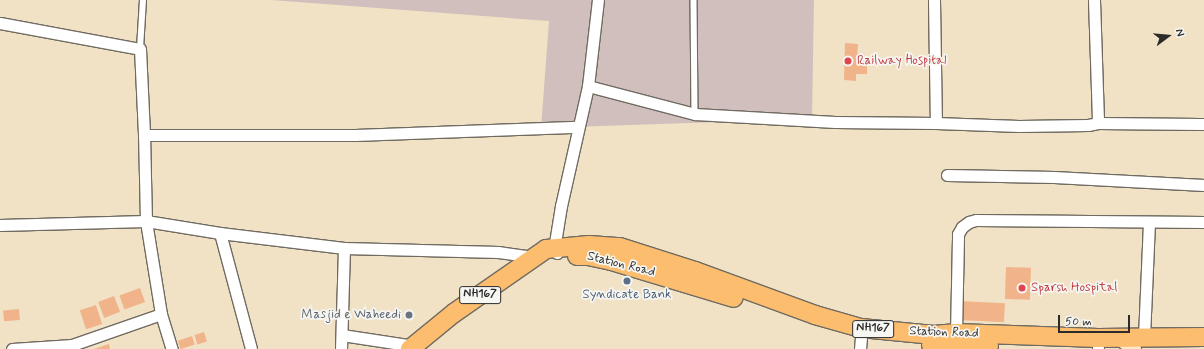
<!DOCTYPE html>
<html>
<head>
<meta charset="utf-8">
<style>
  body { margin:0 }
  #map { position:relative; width:1204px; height:349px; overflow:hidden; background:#f1e2c6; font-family:Mynerve,"LXGW WenKai TC",sans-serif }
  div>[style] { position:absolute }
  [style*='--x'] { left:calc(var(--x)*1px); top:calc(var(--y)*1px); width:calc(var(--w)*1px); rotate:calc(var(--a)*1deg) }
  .industrial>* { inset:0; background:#d1bfbd }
  .building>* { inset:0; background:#f1b48a; transform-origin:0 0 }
  .roads { filter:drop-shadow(1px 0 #706b61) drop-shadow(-1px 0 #706b61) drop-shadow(0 1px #706b61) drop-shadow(0 -1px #706b61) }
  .service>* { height:5.5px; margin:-2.75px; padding:0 2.75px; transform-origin:2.75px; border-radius:2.75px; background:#fff }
  .minor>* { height:11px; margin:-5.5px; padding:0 5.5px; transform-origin:5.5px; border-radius:5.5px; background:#fff }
  .secondary>* { height:15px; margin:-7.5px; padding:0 7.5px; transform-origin:7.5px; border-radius:7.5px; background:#fee5c5 }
  .trunk>* { height:18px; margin:-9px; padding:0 9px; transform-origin:9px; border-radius:9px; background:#fcbd6f }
  .dots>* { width:11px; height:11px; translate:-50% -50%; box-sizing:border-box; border:2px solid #f6f6f2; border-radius:50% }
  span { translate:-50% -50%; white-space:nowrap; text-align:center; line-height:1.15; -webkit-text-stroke:3.5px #f6f6f2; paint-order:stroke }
  .shield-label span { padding:1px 3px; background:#f6f6f2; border:1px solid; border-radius:3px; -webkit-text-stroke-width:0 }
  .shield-label { font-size:12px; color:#2b2b2b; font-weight:700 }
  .health-label { font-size:13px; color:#be3a42 }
  .left { translate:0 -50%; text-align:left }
  .street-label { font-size:13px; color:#2b2b2b }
  .service-label { font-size:13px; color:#4e5e75 }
  .worship-label { font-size:13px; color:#5b616d }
  .right { translate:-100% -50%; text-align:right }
  .north { position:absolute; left:1148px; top:16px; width:40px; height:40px; -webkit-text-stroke:3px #f6f6f2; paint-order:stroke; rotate:74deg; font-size:11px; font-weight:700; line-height:16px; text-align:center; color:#2b2b2b }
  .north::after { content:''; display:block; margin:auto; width:14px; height:18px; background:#2b2b2b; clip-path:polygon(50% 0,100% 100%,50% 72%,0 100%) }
  .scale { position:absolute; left:1058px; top:315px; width:72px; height:18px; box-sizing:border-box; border:2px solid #2b2b2b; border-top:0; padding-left:5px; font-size:12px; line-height:14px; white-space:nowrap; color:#2b2b2b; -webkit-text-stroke:3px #f6f6f2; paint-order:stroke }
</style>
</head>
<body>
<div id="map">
  <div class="industrial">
    <i style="clip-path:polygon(271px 0,814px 0,812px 119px,541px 128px,549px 21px)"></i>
  </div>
  <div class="building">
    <i style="clip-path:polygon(845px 43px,858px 44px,857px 63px,867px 64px,867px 74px,856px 74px,856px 81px,844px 80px)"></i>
    <i style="left:1006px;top:267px;width:25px;height:32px;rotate:2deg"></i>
    <i style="left:140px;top:288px;width:15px;height:22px;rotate:70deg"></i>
    <i style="left:114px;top:296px;width:17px;height:17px;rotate:69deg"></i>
    <i style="left:960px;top:301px;width:45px;height:19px;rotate:3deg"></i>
    <i style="left:96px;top:305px;width:20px;height:17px;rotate:72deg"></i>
    <i style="left:19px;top:309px;width:11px;height:16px;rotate:85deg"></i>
    <i style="left:204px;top:332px;width:10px;height:10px;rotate:73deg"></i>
    <i style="left:192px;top:336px;width:9px;height:15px;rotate:72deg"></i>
    <i style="clip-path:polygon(109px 344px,110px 349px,94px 349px)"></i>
  </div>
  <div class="roads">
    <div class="service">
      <i style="--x:694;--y:0;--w:114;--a:89.5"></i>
      <i style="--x:140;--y:49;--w:49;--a:-86.5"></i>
    </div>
    <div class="minor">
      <i style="--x:934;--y:0;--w:123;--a:89.1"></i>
      <i style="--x:1094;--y:0;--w:123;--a:88.1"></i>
      <i style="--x:0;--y:23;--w:142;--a:10.5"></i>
      <i style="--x:140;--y:49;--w:86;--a:87.3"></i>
      <i style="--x:588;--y:86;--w:111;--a:14.7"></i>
      <i style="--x:695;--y:114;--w:140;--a:3.3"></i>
      <i style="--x:835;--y:122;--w:101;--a:0.6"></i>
      <i style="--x:936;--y:123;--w:83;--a:2.1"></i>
      <i style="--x:1019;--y:126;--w:69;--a:-0.8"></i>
      <i style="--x:1088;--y:125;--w:10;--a:-11"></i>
      <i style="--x:1098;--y:123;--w:106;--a:0.5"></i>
      <i style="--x:947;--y:175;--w:107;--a:1.1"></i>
      <i style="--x:1054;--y:177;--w:150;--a:3.1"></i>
      <i style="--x:0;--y:225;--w:146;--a:-1.6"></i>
      <i style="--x:146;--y:221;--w:75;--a:9.2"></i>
      <i style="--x:220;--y:233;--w:125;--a:6.9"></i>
      <i style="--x:344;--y:248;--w:154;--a:1.5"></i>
      <i style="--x:498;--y:252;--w:37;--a:8"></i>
      <i style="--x:220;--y:233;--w:120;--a:75"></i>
      <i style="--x:557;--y:253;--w:5;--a:-127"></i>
      <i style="--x:554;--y:249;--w:44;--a:-80.8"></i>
      <i style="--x:561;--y:206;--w:123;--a:-77.3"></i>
      <i style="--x:588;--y:86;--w:87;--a:-83.4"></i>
      <i style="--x:161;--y:314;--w:37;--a:73"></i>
      <i style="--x:956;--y:333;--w:99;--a:-88.8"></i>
      <i style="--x:958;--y:234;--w:8;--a:-60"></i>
      <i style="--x:962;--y:227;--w:9;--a:-36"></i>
      <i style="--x:969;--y:222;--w:7;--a:-16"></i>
      <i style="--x:976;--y:220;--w:228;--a:0.5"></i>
      <i style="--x:342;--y:335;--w:73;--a:8.7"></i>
      <i style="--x:1144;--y:337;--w:115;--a:-87.5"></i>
      <i style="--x:12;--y:349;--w:60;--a:-3.8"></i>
      <i style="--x:67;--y:349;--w:6;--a:-39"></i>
      <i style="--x:72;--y:345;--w:94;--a:-19.2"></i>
      <i style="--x:161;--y:314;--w:94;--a:-99.2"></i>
      <i style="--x:146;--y:221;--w:86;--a:-91.3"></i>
      <i style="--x:144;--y:135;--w:211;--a:0"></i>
      <i style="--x:355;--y:135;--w:223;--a:-2.1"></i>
      <i style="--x:341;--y:349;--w:101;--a:-88.3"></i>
      <i style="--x:860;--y:349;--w:11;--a:-85"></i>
      <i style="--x:1098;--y:349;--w:1;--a:-90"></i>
    </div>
    <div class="secondary">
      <i style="--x:1120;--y:337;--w:18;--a:43"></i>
    </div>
    <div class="trunk">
      <i style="--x:577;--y:256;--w:11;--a:0"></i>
      <i style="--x:588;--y:256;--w:24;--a:12"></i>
      <i style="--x:611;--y:261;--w:128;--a:16.7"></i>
      <i style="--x:931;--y:345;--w:58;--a:1"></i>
      <i style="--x:410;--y:349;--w:57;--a:-39.3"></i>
      <i style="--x:454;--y:313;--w:112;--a:-34.8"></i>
      <i style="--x:546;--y:249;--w:43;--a:-5.3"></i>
      <i style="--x:589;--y:245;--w:31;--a:4"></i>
      <i style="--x:620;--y:247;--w:79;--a:17.7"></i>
      <i style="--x:695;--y:271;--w:128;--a:20.1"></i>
      <i style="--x:815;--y:315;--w:48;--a:15.8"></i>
      <i style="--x:861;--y:328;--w:73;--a:5.5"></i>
      <i style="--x:934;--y:335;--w:22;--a:-5"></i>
      <i style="--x:956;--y:333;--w:142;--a:2"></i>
      <i style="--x:1098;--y:338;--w:106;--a:-0.5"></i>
    </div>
  </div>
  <div class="dots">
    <i style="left:848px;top:61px;background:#e0444e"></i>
    <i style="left:627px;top:281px;background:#5c6f8a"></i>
    <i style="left:1022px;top:288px;background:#e0444e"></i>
    <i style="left:409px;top:315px;background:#6b7280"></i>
  </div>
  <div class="shield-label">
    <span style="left:480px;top:295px">NH167</span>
    <span style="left:873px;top:329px">NH167</span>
  </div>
  <div class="health-label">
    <span class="left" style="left:857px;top:61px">Railway Hospital</span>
    <span class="left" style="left:1031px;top:288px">Sparsh Hospital</span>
  </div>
  <div class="street-label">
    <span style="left:621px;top:265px;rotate:14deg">Station Road</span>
    <span style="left:944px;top:333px;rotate:2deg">Station Road</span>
  </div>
  <div class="service-label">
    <span style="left:627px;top:295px">Syndicate Bank</span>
  </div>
  <div class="worship-label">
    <span class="right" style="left:401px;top:315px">Ｍasjid e Waheedi</span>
  </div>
  <div class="north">N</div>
  <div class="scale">50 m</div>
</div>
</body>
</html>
